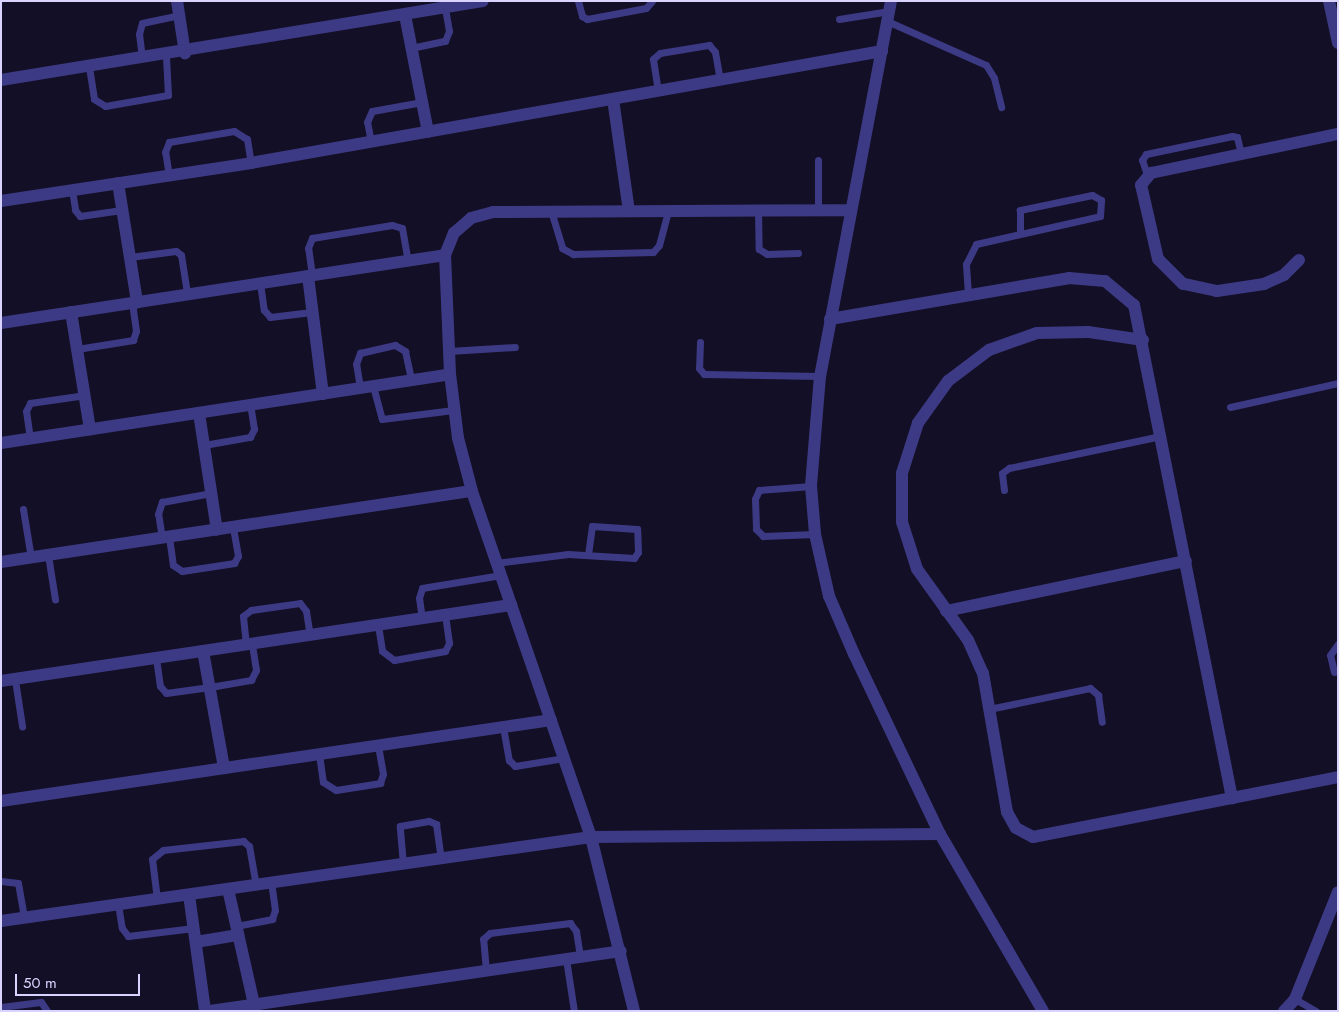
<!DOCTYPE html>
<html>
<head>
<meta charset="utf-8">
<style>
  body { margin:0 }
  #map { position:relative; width:1339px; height:1012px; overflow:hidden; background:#130f26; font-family:Jost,sans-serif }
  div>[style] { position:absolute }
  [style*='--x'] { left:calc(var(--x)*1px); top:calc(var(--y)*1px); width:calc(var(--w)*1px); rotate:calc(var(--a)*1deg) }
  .service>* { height:7px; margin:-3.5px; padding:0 3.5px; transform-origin:3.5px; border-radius:3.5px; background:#3d3a85 }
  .minor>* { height:12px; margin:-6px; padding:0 6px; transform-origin:6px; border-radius:6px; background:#3d3a85 }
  span { translate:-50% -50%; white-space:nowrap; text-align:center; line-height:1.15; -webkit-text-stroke:5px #130f26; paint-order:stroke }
  .frame { position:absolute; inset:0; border:2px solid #d9d4ff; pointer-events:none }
  .scale { position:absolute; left:15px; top:974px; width:125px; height:22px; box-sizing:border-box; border:2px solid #d9d4ff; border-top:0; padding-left:6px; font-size:15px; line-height:18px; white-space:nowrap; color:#d9d4ff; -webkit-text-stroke:4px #130f26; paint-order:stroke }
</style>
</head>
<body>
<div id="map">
  <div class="service">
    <i style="--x:578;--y:1;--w:16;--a:75"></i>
    <i style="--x:582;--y:16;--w:6;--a:31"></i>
    <i style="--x:587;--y:19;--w:60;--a:-10.6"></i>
    <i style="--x:646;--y:8;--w:9;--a:-49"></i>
    <i style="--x:839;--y:19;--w:51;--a:-9.1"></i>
    <i style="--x:887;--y:21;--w:108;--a:24"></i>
    <i style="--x:986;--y:65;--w:15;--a:58"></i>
    <i style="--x:994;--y:78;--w:30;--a:76"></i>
    <i style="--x:411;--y:48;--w:35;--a:-12"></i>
    <i style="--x:445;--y:41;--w:11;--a:-68"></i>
    <i style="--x:449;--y:31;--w:23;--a:-100"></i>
    <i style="--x:142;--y:58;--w:24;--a:-97"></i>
    <i style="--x:139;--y:34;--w:11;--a:-75"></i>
    <i style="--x:142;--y:23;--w:38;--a:-12"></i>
    <i style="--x:89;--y:67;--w:32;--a:81"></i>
    <i style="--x:94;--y:99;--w:13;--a:32"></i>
    <i style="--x:105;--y:106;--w:64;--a:-9.9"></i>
    <i style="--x:168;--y:95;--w:39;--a:-93"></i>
    <i style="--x:658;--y:91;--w:32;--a:-99"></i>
    <i style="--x:653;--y:59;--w:9;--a:-41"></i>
    <i style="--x:660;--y:53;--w:50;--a:-9.3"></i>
    <i style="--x:709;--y:45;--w:9;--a:49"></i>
    <i style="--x:715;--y:52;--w:28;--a:80"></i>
    <i style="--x:371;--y:142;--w:20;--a:-101"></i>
    <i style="--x:367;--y:122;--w:12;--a:-66"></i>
    <i style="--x:372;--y:111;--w:51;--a:-10.2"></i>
    <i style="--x:818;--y:160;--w:50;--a:90"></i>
    <i style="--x:1147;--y:175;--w:16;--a:-108"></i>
    <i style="--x:1142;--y:160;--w:7;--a:-56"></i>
    <i style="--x:1146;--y:154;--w:88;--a:-11.8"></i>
    <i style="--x:1232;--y:136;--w:5;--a:11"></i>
    <i style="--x:1237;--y:137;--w:17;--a:77"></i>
    <i style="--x:169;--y:176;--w:24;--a:-99"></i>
    <i style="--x:165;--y:152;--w:11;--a:-68"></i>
    <i style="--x:169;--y:142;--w:66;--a:-9.6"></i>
    <i style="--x:234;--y:131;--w:15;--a:32"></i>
    <i style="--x:247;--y:139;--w:24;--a:81"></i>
    <i style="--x:72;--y:190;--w:20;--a:81"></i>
    <i style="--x:75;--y:210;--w:8;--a:50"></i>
    <i style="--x:80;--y:216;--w:42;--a:-8.1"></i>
    <i style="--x:758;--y:210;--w:39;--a:89"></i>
    <i style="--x:759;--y:249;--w:9;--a:32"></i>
    <i style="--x:767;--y:254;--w:31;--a:-2"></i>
    <i style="--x:551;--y:211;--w:39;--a:73"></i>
    <i style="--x:562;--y:248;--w:13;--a:29"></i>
    <i style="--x:573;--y:254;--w:80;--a:-1.4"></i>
    <i style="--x:653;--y:252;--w:9;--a:-49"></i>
    <i style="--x:659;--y:245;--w:35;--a:-75"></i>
    <i style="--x:130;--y:257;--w:46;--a:-7.4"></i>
    <i style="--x:176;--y:251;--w:6;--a:39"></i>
    <i style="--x:181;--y:255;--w:39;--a:81"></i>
    <i style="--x:312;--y:275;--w:27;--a:-98"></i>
    <i style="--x:308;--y:248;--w:11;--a:-68"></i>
    <i style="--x:312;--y:238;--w:81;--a:-9.2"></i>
    <i style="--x:392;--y:225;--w:10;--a:17"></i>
    <i style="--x:402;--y:228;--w:34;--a:80"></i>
    <i style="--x:260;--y:283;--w:27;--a:82"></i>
    <i style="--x:264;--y:310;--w:9;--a:49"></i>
    <i style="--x:270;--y:317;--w:42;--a:-6.8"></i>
    <i style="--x:968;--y:294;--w:30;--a:-94"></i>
    <i style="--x:966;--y:264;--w:22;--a:-63"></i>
    <i style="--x:976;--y:244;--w:127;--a:-12.7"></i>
    <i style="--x:1100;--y:216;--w:16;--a:-86"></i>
    <i style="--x:1101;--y:200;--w:10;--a:-151"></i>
    <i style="--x:1092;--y:195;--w:74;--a:168.2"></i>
    <i style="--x:1020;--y:210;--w:22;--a:90"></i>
    <i style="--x:700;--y:342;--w:26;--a:92"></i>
    <i style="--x:699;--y:368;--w:8;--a:50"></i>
    <i style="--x:704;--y:374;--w:116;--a:1"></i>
    <i style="--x:77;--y:349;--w:57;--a:-9.1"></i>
    <i style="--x:133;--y:340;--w:9;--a:-72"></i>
    <i style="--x:136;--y:331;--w:28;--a:-98"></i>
    <i style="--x:449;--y:351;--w:66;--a:-3.5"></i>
    <i style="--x:373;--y:386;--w:34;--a:75"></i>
    <i style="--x:382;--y:419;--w:72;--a:-7.2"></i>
    <i style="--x:360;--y:388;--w:24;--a:-99"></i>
    <i style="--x:356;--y:364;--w:12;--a:-70"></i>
    <i style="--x:360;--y:353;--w:36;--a:-13"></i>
    <i style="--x:395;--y:345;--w:12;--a:31"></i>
    <i style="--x:405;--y:351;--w:30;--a:78"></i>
    <i style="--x:1230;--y:407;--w:111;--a:-12.5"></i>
    <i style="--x:30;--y:439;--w:28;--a:-98"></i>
    <i style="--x:26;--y:411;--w:9;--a:-63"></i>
    <i style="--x:30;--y:403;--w:56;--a:-8.3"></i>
    <i style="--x:204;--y:445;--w:47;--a:-9.9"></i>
    <i style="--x:250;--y:437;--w:9;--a:-63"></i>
    <i style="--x:254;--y:429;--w:24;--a:-99"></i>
    <i style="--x:811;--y:486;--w:52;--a:175.6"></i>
    <i style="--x:759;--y:490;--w:10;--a:114"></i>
    <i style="--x:755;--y:499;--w:30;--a:88"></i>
    <i style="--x:756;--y:529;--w:10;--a:45"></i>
    <i style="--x:763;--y:536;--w:52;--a:-2.2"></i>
    <i style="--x:1004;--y:490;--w:17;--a:-97"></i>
    <i style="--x:1002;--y:473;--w:9;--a:-36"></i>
    <i style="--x:1009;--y:468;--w:155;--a:-11.9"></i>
    <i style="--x:23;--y:509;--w:50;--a:80.7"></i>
    <i style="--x:169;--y:537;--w:28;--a:82"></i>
    <i style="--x:173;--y:565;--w:11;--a:34"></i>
    <i style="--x:182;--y:571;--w:53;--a:-8.7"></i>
    <i style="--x:234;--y:563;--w:8;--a:-60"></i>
    <i style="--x:238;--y:556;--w:29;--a:-100"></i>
    <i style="--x:162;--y:538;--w:24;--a:-99"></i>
    <i style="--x:158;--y:514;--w:13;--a:-72"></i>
    <i style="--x:162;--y:502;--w:50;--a:-10.4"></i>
    <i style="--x:48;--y:555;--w:45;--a:81"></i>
    <i style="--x:496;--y:563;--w:73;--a:-7.1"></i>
    <i style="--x:568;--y:554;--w:66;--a:3.5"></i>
    <i style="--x:634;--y:558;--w:7;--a:-56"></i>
    <i style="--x:638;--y:552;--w:23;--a:-92"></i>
    <i style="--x:637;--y:529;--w:45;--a:-176.2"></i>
    <i style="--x:592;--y:526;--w:29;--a:98"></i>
    <i style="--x:422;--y:619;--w:21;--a:-98"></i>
    <i style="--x:419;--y:598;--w:10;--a:-73"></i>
    <i style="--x:422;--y:588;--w:80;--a:-9.3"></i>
    <i style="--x:378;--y:625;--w:26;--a:81"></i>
    <i style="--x:382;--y:651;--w:15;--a:37"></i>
    <i style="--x:394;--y:660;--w:52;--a:-10"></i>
    <i style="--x:445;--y:651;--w:9;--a:-63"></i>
    <i style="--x:449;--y:643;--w:28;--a:-98"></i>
    <i style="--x:246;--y:645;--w:29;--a:-96"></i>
    <i style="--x:243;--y:616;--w:10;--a:-37"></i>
    <i style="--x:251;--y:610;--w:49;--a:-8.1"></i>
    <i style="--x:300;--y:603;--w:10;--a:53"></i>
    <i style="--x:306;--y:611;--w:24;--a:81"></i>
    <i style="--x:156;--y:658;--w:28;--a:82"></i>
    <i style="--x:160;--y:686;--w:9;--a:49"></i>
    <i style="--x:166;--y:693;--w:44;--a:-7.8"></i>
    <i style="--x:210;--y:687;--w:42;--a:-9.7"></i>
    <i style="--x:251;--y:680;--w:11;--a:-63"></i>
    <i style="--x:256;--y:670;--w:26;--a:-99"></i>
    <i style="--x:1334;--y:672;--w:17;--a:-103"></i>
    <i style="--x:1330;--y:655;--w:14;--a:-54"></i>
    <i style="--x:15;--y:680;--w:47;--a:81.3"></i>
    <i style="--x:989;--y:709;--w:103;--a:-11.7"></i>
    <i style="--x:1090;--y:688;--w:11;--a:41"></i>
    <i style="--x:1098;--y:695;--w:27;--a:82"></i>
    <i style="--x:503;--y:727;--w:34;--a:80"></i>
    <i style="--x:509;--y:760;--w:8;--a:45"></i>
    <i style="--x:515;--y:766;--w:50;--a:-9.3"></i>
    <i style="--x:319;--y:754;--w:28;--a:82"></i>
    <i style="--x:323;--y:782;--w:15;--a:32"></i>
    <i style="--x:336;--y:790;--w:45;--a:-9"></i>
    <i style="--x:380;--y:783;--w:9;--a:-72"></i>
    <i style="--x:383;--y:774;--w:29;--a:-100"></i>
    <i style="--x:403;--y:864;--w:38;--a:-95"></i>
    <i style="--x:400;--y:826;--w:29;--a:-10"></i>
    <i style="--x:429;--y:821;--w:8;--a:23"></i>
    <i style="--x:436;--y:824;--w:34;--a:82"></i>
    <i style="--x:1;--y:881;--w:17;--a:7"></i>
    <i style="--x:18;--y:883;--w:35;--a:80"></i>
    <i style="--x:157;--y:899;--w:40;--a:-97.1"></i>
    <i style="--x:152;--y:859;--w:14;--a:-39"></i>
    <i style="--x:163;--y:850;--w:81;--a:-6.4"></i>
    <i style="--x:243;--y:841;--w:8;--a:40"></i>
    <i style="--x:249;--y:846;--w:40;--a:80"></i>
    <i style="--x:118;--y:904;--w:24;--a:81"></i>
    <i style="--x:122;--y:928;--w:10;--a:53"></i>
    <i style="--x:128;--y:936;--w:66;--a:-6.9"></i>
    <i style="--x:236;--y:926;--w:37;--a:-11"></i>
    <i style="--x:272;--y:919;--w:9;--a:-72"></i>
    <i style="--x:275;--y:910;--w:27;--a:-98"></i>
    <i style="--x:566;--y:959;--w:53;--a:81.3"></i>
    <i style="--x:486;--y:971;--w:32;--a:-95"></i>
    <i style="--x:483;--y:939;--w:9;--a:-41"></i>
    <i style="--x:490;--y:933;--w:81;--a:-7.1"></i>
    <i style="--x:570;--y:923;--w:10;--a:53"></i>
    <i style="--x:576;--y:931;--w:26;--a:81"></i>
    <i style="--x:1295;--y:999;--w:24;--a:30"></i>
    <i style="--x:1;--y:1007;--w:40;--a:-7.1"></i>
    <i style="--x:41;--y:1002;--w:11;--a:56"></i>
  </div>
  <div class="minor">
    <i style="--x:177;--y:1;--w:53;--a:81.3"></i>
    <i style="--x:891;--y:1;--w:382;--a:100.7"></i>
    <i style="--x:820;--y:376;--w:110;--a:94.7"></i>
    <i style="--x:811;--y:486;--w:48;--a:85.2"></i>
    <i style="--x:815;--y:534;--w:64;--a:77.3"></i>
    <i style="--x:829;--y:596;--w:63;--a:66.7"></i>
    <i style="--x:854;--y:654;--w:199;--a:64.5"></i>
    <i style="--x:940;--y:834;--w:205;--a:59.8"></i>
    <i style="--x:1329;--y:1;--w:43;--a:77.9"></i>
    <i style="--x:405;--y:15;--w:119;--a:78.9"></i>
    <i style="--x:1;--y:80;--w:488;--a:-9.3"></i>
    <i style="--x:613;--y:99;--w:113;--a:81.9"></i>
    <i style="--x:118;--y:183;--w:121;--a:80.9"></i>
    <i style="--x:1;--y:201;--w:253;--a:-8.6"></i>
    <i style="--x:251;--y:163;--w:641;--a:-10.06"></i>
    <i style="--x:1299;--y:260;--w:21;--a:135"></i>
    <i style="--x:1284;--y:275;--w:22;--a:156"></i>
    <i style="--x:1264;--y:284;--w:48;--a:171.5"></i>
    <i style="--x:1217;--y:291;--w:35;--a:-168"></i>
    <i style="--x:1183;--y:284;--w:35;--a:-135"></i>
    <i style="--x:1158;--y:259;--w:76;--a:-102.9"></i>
    <i style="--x:1141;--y:185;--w:16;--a:-50"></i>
    <i style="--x:1151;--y:173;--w:191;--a:-11.8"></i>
    <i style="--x:308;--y:276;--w:119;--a:82.8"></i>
    <i style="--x:71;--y:312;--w:119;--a:80.8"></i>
    <i style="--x:830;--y:319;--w:242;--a:-9.7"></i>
    <i style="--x:1069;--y:278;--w:36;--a:5"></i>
    <i style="--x:1105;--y:281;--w:38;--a:40"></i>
    <i style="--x:1134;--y:305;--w:503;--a:78.76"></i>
    <i style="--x:1;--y:323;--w:449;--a:-8.7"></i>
    <i style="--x:1143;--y:340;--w:56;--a:-171.7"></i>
    <i style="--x:1088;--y:332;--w:51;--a:178.9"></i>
    <i style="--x:1037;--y:333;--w:51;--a:160.5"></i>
    <i style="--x:989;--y:350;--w:51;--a:142.9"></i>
    <i style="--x:948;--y:381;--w:52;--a:125.5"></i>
    <i style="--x:918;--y:423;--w:52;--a:107.7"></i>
    <i style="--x:902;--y:473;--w:49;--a:90"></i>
    <i style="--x:902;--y:522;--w:49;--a:72.3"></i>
    <i style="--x:917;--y:569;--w:87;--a:54.3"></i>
    <i style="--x:968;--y:640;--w:36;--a:66"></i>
    <i style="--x:983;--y:673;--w:141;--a:80.2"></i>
    <i style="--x:1007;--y:812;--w:18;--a:61"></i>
    <i style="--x:1016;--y:828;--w:19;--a:28"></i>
    <i style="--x:1033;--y:837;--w:311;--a:-11.1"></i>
    <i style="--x:199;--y:413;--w:118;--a:81.3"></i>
    <i style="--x:1;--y:443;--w:454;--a:-8.7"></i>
    <i style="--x:1;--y:562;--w:476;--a:-8.6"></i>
    <i style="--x:946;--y:611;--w:245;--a:-11.8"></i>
    <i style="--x:203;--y:651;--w:119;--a:79.8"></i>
    <i style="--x:1;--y:681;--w:516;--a:-8.48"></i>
    <i style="--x:1;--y:801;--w:556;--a:-8.38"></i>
    <i style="--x:228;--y:889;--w:118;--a:77.3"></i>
    <i style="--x:189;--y:895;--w:117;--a:82.1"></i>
    <i style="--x:1;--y:921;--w:596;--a:-8.1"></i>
    <i style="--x:591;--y:837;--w:349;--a:-0.5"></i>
    <i style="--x:196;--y:942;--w:43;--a:-9.5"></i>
    <i style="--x:210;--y:1011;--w:415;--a:-8.3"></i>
    <i style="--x:634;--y:1011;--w:179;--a:-103.9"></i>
    <i style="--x:591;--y:837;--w:366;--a:-109"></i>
    <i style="--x:472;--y:491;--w:55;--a:-104.8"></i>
    <i style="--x:458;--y:438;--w:64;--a:-97.1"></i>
    <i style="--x:450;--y:374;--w:119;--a:-92.4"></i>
    <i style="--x:445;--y:255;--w:24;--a:-68"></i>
    <i style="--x:454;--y:233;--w:23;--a:-41"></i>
    <i style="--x:471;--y:218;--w:23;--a:-15"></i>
    <i style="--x:493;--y:212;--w:358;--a:-0.3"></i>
    <i style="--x:1284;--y:1011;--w:16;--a:-47"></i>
    <i style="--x:1295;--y:999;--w:115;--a:-68.1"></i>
  </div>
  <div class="frame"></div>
  <div class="scale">50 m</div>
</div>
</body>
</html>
